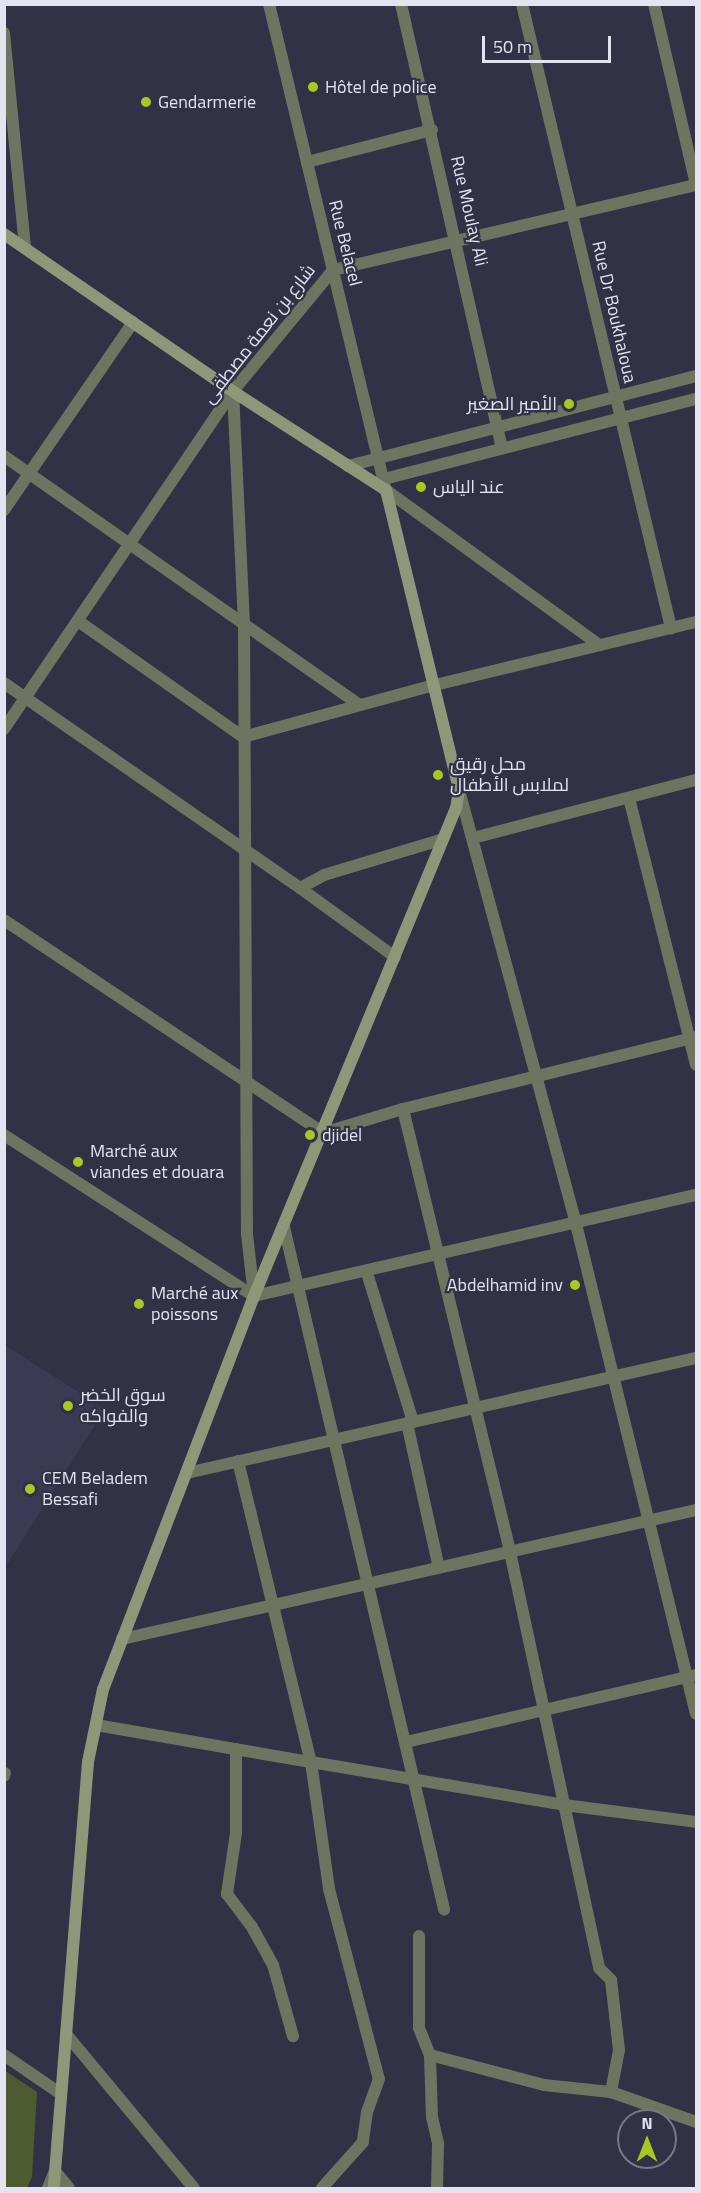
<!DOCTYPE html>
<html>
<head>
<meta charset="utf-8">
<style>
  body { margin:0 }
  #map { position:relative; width:701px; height:2193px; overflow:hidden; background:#323146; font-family:"Titillium Web",Cairo,sans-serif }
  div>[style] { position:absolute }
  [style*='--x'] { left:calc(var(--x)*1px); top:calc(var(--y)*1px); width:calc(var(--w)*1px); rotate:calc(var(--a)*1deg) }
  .built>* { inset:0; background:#3b3954 }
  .green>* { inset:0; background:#4e5a2f }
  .minor>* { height:12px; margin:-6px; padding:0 6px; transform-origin:6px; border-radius:6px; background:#6e7460 }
  .tertiary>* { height:12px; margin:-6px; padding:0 6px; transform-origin:6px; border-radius:6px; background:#6e7460 }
  .secondary>* { height:12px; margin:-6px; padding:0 6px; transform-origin:6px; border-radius:6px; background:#8e9878 }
  .dots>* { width:16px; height:16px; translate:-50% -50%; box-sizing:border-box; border:3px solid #323146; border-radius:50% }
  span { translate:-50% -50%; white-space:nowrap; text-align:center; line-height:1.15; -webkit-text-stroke:4.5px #323146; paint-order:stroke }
  .poi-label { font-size:18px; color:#e4e3f1 }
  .left { translate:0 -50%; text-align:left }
  .right { translate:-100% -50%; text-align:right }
  .street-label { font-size:18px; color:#e4e3f1 }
  .frame { position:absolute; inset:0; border:6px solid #e4e3f1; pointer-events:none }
  .north { position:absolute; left:617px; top:2109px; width:60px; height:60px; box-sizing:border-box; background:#323146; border:2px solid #79788a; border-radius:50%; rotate:0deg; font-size:16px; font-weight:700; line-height:24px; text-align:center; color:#e4e3f1 }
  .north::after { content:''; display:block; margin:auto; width:21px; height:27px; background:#a6c821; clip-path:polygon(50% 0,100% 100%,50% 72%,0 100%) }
  .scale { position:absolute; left:482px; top:36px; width:129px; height:27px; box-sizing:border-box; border:3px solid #e4e3f1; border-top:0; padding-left:8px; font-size:18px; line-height:21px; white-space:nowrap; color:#e4e3f1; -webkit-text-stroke:4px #323146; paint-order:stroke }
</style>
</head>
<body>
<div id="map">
  <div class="built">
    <i style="clip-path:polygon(5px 1345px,105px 1409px,5px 1568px)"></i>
  </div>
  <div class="green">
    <i style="clip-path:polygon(4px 2070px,37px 2092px,32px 2177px,27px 2188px,5px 2188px)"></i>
  </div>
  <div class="minor">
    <i style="--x:269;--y:4;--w:500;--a:76.5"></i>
    <i style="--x:386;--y:490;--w:262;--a:36"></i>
    <i style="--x:401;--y:4;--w:455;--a:77.2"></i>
    <i style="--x:522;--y:4;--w:642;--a:76.57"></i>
    <i style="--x:654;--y:4;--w:185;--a:76.9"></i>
    <i style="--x:4;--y:33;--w:216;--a:84.4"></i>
    <i style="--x:307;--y:162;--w:129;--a:-14.4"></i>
    <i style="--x:233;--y:391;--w:232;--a:87.3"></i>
    <i style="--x:244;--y:623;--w:611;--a:89.72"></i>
    <i style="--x:247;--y:1234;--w:62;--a:83.6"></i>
    <i style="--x:4;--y:456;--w:434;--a:35"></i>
    <i style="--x:348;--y:466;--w:359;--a:-14.5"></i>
    <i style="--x:384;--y:479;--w:322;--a:-14.4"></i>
    <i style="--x:4;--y:510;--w:228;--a:-55.5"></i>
    <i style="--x:78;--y:621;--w:202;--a:35.1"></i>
    <i style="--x:243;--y:737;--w:199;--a:-15.2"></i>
    <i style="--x:4;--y:683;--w:360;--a:34.7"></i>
    <i style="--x:4;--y:729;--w:408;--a:-55.9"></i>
    <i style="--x:233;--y:391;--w:157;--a:-50.4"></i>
    <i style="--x:333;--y:270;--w:373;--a:-13.2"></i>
    <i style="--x:459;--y:790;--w:449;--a:74.9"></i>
    <i style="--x:576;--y:1224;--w:504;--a:76.24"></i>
    <i style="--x:629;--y:798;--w:275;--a:75.9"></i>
    <i style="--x:473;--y:838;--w:230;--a:-14.6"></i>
    <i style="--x:4;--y:920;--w:384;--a:33.7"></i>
    <i style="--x:323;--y:1133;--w:84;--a:-16.7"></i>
    <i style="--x:403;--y:1109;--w:302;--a:-13.8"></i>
    <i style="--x:395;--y:957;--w:117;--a:-144"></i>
    <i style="--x:300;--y:888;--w:27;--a:-28"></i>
    <i style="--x:324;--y:875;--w:124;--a:-16.8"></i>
    <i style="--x:403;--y:1109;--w:456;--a:76.4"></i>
    <i style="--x:510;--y:1552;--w:425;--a:77.9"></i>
    <i style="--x:599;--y:1968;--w:17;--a:45"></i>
    <i style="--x:611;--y:1980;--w:70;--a:83.5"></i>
    <i style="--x:619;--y:2050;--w:43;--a:100.8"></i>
    <i style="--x:4;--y:1135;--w:297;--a:32.8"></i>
    <i style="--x:254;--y:1296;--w:453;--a:-12.9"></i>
    <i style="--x:284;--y:1227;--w:701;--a:76.8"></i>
    <i style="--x:367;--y:1273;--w:156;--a:72.8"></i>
    <i style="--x:407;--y:1423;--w:148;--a:77.6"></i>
    <i style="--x:238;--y:1461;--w:310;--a:76.4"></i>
    <i style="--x:311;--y:1762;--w:257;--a:9.6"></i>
    <i style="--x:564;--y:1805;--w:133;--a:7.3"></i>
    <i style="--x:187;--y:1473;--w:522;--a:-12.73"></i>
    <i style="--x:122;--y:1639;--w:588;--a:-12.67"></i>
    <i style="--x:96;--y:1725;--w:218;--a:9.8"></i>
    <i style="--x:311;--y:1762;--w:128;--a:81.9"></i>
    <i style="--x:329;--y:1889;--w:196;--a:75.3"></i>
    <i style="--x:379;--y:2079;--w:35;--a:110"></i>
    <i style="--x:367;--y:2112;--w:30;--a:98"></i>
    <i style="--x:363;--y:2142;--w:62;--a:131.7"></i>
    <i style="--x:406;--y:1742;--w:298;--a:-13"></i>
    <i style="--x:236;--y:1749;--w:84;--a:90"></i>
    <i style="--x:236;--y:1833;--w:62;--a:98.4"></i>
    <i style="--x:227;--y:1894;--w:41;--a:52.9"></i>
    <i style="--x:252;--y:1927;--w:43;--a:61.1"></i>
    <i style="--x:273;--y:1965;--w:74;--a:74.3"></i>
    <i style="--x:4;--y:1776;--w:3;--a:-72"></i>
    <i style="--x:419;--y:1936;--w:92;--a:90"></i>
    <i style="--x:419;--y:2028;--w:29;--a:68"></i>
    <i style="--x:430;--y:2055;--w:118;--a:14.7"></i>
    <i style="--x:544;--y:2085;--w:67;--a:6"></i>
    <i style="--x:611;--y:2092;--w:90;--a:19.4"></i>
    <i style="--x:66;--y:2034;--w:200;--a:50.3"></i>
    <i style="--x:4;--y:2055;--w:69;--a:34.4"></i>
    <i style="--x:430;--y:2055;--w:62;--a:88.2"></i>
    <i style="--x:432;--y:2117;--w:28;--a:77"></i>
    <i style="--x:438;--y:2144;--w:44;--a:91.3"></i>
    <i style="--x:48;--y:2188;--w:18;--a:-68"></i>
    <i style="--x:55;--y:2171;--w:22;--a:51"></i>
  </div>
  <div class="tertiary">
    <i style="--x:435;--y:685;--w:268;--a:-13.6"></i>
  </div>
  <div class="secondary">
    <i style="--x:4;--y:234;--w:286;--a:34.5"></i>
    <i style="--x:240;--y:396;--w:174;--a:32.8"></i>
    <i style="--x:386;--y:490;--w:309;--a:76.3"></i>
    <i style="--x:459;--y:790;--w:18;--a:99"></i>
    <i style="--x:456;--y:808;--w:528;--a:112.49"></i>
    <i style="--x:254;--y:1296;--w:421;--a:111"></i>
    <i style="--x:103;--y:1689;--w:75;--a:101.6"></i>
    <i style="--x:88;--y:1762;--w:427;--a:94.6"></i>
  </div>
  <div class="dots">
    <i style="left:313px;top:87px;background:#a6c821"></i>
    <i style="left:146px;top:102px;background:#a6c821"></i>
    <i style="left:569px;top:404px;background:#a6c821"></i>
    <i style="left:421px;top:487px;background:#a6c821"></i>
    <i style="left:438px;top:775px;background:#a6c821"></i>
    <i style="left:310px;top:1135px;background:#a6c821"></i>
    <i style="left:78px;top:1162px;background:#a6c821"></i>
    <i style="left:575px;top:1285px;background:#a6c821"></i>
    <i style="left:139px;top:1304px;background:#a6c821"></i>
    <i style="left:68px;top:1406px;background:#a6c821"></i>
    <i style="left:30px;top:1489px;background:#a6c821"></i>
  </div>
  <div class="poi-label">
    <span class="left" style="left:325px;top:87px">Hôtel de police</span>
    <span class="left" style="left:158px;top:102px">Gendarmerie</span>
    <span class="right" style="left:557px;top:404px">الأمير الصغير</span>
    <span class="left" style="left:433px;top:487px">عند الياس</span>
    <span class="left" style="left:450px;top:775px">محل رقيق<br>لملابس الأطفال</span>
    <span class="left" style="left:322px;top:1135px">djidel</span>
    <span class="left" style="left:90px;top:1162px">Marché aux<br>viandes et douara</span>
    <span class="right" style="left:563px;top:1285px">Abdelhamid inv</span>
    <span class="left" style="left:151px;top:1304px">Marché aux<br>poissons</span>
    <span class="left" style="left:80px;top:1406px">سوق الخضر<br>والفواكه</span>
    <span class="left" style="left:42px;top:1489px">CEM Beladem<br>Bessafi</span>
  </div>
  <div class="street-label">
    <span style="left:469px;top:211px;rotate:77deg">Rue Moulay Ali</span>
    <span style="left:345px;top:243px;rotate:76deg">Rue Belacel</span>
    <span style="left:614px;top:312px;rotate:77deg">Rue Dr Boukhaloua</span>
    <span style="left:259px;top:334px;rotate:-52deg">شارع بن نعمة مصطفى</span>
  </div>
  <div class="frame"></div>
  <div class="north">N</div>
  <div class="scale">50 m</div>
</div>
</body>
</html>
